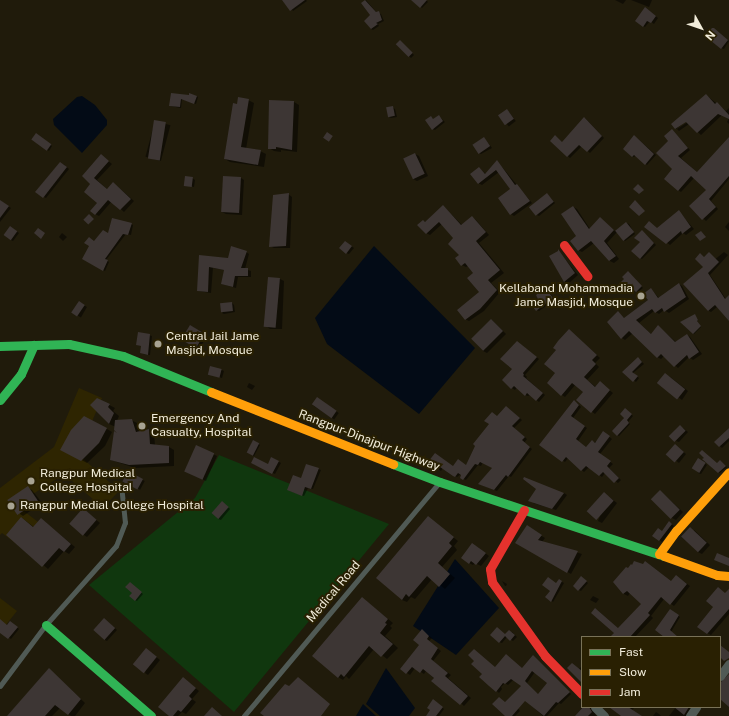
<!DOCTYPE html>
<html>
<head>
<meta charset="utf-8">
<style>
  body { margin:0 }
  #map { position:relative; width:729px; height:716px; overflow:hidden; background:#201b0b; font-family:"Public Sans",sans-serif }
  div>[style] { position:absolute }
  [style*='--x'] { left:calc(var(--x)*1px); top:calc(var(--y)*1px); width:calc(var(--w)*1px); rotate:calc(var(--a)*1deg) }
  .built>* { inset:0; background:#2e2501 }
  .green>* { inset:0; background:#10370e }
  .water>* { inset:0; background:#030b16 }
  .shadow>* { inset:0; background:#0007; transform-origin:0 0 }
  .building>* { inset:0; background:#3d3634; transform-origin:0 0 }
  .lane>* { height:4.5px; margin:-2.25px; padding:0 2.25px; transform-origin:2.25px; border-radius:2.25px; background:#505a55 }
  .street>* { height:9px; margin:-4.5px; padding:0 4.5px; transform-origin:4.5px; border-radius:4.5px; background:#505a55 }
  .fast>* { height:9px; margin:-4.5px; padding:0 4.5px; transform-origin:4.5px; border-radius:4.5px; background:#30b455 }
  .slow>* { height:9px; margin:-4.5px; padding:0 4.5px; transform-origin:4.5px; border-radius:4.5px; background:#ff9f0a }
  .jam>* { height:9px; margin:-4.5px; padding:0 4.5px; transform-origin:4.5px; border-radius:4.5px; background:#e5322d }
  .dots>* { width:11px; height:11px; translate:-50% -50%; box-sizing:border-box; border:2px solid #292002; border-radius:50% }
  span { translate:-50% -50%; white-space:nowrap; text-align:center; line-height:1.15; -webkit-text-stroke:4px #292002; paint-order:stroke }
  .poi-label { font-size:12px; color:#f1ecda }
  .right { translate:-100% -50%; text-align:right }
  .left { translate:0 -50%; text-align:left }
  .street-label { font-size:12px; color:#f1ecda }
  .legend { position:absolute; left:581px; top:636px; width:140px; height:72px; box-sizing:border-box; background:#292002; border:1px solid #797258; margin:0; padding:5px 7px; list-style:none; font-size:12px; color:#f1ecda }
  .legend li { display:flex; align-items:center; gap:8px; height:20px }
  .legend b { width:20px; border:1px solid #797258 }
  .north { position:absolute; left:681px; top:8px; width:40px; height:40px; -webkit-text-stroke:3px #292002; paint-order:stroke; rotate:130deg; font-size:11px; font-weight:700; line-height:16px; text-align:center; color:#f1ecda }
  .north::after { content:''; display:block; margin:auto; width:14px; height:18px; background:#f1ecda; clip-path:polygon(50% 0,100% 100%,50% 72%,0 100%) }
</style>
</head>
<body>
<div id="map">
  <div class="built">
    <i style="clip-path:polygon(79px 388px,102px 398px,78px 454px,119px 491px,103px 508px,64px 474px,16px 505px,59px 538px,41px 562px,2px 533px,0 535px,0 488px,54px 447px)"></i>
    <i style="clip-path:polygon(0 598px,17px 611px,5px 626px,0 623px)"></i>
  </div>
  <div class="green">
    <i style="clip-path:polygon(219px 455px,389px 524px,234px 712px,89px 585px,195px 498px)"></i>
  </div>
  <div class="water">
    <i style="clip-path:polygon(82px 96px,95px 105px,107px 120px,107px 125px,82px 153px,54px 125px,53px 119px,77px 97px)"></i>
    <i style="clip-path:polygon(374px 246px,475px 348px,419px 414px,327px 344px,315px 318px)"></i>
    <i style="clip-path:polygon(455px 559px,499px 608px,456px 655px,413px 626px)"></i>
    <i style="clip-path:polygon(386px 668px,415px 708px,409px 716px,380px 716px,366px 704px)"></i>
    <i style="clip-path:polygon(363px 704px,376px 716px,356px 716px)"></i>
  </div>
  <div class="shadow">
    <i style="clip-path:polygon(285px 0,306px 0,307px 1px,293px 11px)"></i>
    <i style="clip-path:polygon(366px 0,377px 13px,381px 14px,384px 21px,378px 24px,379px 26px,373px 30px,371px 29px,372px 16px,362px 3px)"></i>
    <i style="clip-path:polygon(414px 0,426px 0,428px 2px,422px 8px)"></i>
    <i style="clip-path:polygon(615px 0,626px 0,623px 4px)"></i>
    <i style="clip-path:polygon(631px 0,652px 0,649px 7px)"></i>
    <i style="clip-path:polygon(648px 10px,658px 18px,654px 24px,650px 21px,645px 27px,643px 26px)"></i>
    <i style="clip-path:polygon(714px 29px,729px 41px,724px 49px,721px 48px)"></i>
    <i style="clip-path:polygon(402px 43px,414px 55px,411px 58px,397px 45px)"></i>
    <i style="clip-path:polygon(172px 94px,196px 96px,198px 97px,196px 104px,182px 99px,181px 108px,170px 106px)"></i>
    <i style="clip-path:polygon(706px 95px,726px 111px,729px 108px,729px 124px,727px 122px,729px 118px,722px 115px,701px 135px,689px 124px,679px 131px,677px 129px,691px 120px,690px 118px,676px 129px,673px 124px)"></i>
    <i style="clip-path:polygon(248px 100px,254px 103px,246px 149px,260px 151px,266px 154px,264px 167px,230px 162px,225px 159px,238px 105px)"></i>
    <i style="clip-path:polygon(294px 102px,299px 105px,297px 152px,281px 150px,281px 152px,274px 151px,269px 148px)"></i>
    <i style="clip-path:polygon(393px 108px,395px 109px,397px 117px,391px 118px,389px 117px)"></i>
    <i style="left:507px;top:110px;width:14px;height:9px;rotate:51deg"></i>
    <i style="clip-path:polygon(439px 116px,445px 122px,435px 130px,433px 129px,431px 117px,434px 120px)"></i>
    <i style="clip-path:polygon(585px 118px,604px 138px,590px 153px,582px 146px,570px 158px,551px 141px,562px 143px)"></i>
    <i style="left:155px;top:121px;width:16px;height:37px;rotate:15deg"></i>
    <i style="clip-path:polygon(673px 131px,690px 150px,681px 158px,698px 173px,729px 139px,729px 179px,711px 201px,718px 209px,706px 221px,690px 206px,707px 190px,694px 178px,681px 192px,678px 190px,669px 141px)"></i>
    <i style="clip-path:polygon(38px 135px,52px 146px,49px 151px,33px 139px)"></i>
    <i style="clip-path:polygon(484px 138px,492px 148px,481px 154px,479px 153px)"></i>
    <i style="clip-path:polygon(637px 138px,656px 155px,647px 165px,636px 155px,634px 157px,632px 156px)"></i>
    <i style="clip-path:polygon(415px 154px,419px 156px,428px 176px,417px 181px,413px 179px)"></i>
    <i style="clip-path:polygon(101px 155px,112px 164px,97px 180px,108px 190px,117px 186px,134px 201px,124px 212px,112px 201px,99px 216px,95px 214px,99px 202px,92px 184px)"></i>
    <i style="clip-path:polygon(497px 161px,532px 203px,514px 216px,511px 214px,511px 190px,499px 172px,482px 185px,478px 183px,480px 169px,486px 174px)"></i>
    <i style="clip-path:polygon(63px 164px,69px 169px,46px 198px,44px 197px)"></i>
    <i style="clip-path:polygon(192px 178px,195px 180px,194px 187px,185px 185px)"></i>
    <i style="clip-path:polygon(241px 178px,244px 180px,242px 215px,226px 214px,222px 212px)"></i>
    <i style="clip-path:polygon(288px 194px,292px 197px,290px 248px,274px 248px,270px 246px)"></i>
    <i style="clip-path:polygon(547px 194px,555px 203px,539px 216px,537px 215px)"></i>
    <i style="clip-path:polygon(0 201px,11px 208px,0 222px)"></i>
    <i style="clip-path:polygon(443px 206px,462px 225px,472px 217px,476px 220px,489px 235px,479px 243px,504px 273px,491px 283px,500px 292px,484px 311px,469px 321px,465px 319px,480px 292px,474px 273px,468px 266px,466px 267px,462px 265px,461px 255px,455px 238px,442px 224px,430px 235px,426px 233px,423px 221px,426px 222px)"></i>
    <i style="clip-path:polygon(573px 207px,577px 209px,590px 229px,600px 218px,615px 231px,626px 223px,629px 224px,635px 234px,625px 241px,617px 232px,607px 243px,619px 259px,614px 263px,610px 261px,594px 243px,582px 252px,578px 250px)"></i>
    <i style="clip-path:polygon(679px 212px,694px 229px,686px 235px,683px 233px,670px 245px,646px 226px,658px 229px)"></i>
    <i style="clip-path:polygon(729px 222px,729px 231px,725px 227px)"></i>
    <i style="clip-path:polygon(131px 224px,133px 225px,131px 235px,126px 234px,106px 260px,109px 262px,105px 271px,83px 259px,90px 246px,90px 238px,95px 242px)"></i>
    <i style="clip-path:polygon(13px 229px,19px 233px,13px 241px,11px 240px)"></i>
    <i style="clip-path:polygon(642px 231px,656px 245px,642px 259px,640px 258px)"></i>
    <i style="clip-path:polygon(62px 233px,67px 237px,63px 241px,59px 237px)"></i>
    <i style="clip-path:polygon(347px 243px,354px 248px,349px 254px,346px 253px)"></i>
    <i style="clip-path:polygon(246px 252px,249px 254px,245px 269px,251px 271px,251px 277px,238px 277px,236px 288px,222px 284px,225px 270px,213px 268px,211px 293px,198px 291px,200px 256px,228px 259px)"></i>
    <i style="clip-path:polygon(724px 252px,728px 255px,710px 275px,726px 299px,729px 297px,729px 320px,717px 307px,711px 312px,709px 311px,685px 284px)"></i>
    <i style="clip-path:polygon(560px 253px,578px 275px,568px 284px,565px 282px,550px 257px)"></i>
    <i style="clip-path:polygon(630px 274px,643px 288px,638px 292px,631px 286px,624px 293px,617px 287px)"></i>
    <i style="clip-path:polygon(269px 278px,280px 279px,284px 281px,282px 329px,270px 329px,266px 326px)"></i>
    <i style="clip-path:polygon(679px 284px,682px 286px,689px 299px,669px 313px,664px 310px,659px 314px,654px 311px,639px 323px,652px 335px,659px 327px,676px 342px,687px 335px,690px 337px,702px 354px,693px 360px,689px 357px,678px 368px,664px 356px,661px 359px,657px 357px,633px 333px,625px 340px,622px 338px,608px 322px,618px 312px,625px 319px,650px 300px,651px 289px,659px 298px)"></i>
    <i style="clip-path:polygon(546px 289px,555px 300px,539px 311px,537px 310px,540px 299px)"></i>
    <i style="left:80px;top:303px;width:8px;height:12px;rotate:30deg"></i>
    <i style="clip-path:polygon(232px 303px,234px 305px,235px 312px,224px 314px,222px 313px)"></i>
    <i style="clip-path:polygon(695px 315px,698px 320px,697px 321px,701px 327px,694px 334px,681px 322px)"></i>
    <i style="clip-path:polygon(492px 320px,506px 334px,487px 353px,483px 351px)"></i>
    <i style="left:191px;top:326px;width:19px;height:15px;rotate:32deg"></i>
    <i style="clip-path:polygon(570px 331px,600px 358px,595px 363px,599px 367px,587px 380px,596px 387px,603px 385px,613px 393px,595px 414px,577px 400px,584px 392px,576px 384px,565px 397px,562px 395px,557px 373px,558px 350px)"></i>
    <i style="clip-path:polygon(139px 333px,152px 336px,150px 355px,143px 354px,142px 346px,137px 345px)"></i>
    <i style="clip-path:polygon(520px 344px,539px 359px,525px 375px,527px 377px,526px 378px,545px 395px,539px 402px,530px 395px,528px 396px,525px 395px,517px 387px,515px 390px,512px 388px,513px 369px)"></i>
    <i style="clip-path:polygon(640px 360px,644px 364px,633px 373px,639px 378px,636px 382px,624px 372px)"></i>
    <i style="clip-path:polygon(222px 370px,224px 371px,222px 378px,209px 374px)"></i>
    <i style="clip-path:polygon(669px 376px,688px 391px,682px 400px,678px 397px)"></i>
    <i style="clip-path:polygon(249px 383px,255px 386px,252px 390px,247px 387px)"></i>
    <i style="clip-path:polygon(98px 399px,115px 408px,113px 411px,119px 416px,117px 421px,131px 420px,137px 423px,140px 432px,149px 430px,154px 433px,155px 445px,169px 447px,174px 450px,174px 466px,135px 468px,111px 460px,121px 436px,116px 427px,109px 424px,92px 405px)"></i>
    <i style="left:318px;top:399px;width:25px;height:8px;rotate:34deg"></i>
    <i style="clip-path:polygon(577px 403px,581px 407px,573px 418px,587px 428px,578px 441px,587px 448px,606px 434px,612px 439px,600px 454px,613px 464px,609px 468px,621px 480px,618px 483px,605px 473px,602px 477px,589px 467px,584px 472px,568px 458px,565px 462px,541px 445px)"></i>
    <i style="clip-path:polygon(509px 409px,522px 420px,514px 428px,527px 439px,524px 443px,532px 449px,511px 477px,509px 476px,497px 491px,482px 485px,493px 468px,483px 462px,481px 466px,478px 465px,466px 480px,461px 478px,462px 475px,461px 474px,457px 477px,443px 468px,441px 471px,429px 462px,453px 467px,467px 466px,498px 417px)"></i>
    <i style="clip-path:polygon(627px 410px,633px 416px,628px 422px,630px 424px,619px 436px,617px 435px)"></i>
    <i style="clip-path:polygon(683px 428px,688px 432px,679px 442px,676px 441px)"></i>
    <i style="clip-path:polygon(729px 428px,729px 441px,722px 448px,716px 442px)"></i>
    <i style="clip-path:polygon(107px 429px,112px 432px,105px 446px,87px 463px,67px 452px)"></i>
    <i style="clip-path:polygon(254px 441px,260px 445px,254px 456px,247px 452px)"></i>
    <i style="clip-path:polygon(196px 446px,217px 456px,206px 481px,189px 473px)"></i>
    <i style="clip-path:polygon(677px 447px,686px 454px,679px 463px,668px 454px)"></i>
    <i style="clip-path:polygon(272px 458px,281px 463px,275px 474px,252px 463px,268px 465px)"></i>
    <i style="clip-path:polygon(701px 460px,707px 465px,701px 474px,698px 473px)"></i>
    <i style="clip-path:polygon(720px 461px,727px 467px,720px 473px,718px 472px,718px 464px)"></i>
    <i style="clip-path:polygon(306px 465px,321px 470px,313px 489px,308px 488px,304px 496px,290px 491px,302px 480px)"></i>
    <i style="left:128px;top:472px;width:19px;height:10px;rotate:28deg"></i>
    <i style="clip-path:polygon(28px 488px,32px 490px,42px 503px,23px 516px,20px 514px)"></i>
    <i style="clip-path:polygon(660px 491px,683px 512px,676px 520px,672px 518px)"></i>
    <i style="clip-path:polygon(564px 493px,567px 495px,556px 510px,533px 503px)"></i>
    <i style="clip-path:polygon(608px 496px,617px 503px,602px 523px,598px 521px)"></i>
    <i style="clip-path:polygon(225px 504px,230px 509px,221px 520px,218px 519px)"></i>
    <i style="clip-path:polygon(83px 509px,100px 523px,87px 537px,84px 535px)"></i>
    <i style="clip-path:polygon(428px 517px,458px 541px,454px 546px,457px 550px,442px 567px,455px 578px,445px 589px,432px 579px,415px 599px,411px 597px,407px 602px,402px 600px)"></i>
    <i style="clip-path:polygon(22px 518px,34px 527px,41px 519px,75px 547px,69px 554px,64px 551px,48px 569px,7px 534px)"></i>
    <i style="clip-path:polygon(670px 523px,674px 526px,662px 542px,654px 535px,662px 532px)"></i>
    <i style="clip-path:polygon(527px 527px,545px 538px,542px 542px,582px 554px,571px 574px,517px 543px)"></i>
    <i style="clip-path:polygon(694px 530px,710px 545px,702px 554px,698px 552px)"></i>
    <i style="clip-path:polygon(476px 546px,489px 556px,481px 566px,475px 563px,473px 565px,469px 563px)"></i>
    <i style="clip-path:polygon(633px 566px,671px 582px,679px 578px,690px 586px,674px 606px,664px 599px,651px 616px,653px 618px,635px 637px,611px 637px,615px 633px,596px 609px,619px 629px,642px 604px,630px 593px,628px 596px,624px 594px,614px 582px)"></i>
    <i style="clip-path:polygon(583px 579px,588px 583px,581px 591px,579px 590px)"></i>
    <i style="clip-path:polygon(559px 580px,564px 583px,553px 602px,547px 597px)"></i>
    <i style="clip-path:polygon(502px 581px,507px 584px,506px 586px,505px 586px)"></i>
    <i style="clip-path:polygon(132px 585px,143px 594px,137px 601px,135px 600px)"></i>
    <i style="clip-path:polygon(729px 591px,729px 614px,711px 635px,707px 633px,726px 594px)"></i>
    <i style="clip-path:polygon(593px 596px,599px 599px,596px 603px,590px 600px)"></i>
    <i style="clip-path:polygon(367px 602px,393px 623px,390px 626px,392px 628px,385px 636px,398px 648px,387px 659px,374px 649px,349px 679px,346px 676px,343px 680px,338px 677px)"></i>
    <i style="clip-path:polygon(670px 610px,680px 617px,671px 632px,676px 637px,665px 637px)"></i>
    <i style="clip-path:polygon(104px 619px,117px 630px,107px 641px,105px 640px)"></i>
    <i style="clip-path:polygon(0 621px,8px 626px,13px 624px,19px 629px,11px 639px,0 631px)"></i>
    <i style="clip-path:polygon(512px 632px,517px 637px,513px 641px,507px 637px,502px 643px,499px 642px,506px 635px)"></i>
    <i style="clip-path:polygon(425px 633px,432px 638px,429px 641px,441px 651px,433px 661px,451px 675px,448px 678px,471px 698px,464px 706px,426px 671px,424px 674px,415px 668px,410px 675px,407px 673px)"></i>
    <i style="clip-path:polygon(150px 652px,160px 660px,148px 675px,145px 673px)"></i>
    <i style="clip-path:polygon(evenodd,533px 656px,571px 694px,561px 704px,559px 703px,547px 716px,543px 716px,516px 692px,522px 686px,514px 679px,508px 685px,505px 683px,501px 687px,502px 689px,499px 693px,481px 677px,495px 668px,523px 669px,533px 656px,535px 672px,549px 682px,538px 695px,527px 683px,535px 672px)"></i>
    <i style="clip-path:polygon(582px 666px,582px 682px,569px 668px,579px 669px)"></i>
    <i style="clip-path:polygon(49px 669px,85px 703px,75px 716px,71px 716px,60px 708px,52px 716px,8px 716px)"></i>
    <i style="clip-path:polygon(187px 681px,199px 691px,192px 699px,196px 702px,186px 714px,182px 712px,178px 716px,171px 716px)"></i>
    <i style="clip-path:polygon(512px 701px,520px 711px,515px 716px,507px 716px,506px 703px)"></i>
    <i style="clip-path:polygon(436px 702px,444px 709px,439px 716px,432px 716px)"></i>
    <i style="clip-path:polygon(582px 707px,592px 707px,596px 716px,576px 716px)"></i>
    <i style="clip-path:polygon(611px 707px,635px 707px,632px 710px,641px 716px,622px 716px)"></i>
    <i style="clip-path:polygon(676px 707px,693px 707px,686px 716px,669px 716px)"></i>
    <i style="clip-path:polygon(656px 712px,659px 714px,661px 716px,653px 716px)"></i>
  </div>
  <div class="building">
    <i style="clip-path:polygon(282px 0,305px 0,290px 11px)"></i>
    <i style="clip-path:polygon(365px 0,376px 12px,379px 11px,382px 20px,376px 23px,378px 24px,371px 29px,364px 21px,370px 15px,361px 3px)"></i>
    <i style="clip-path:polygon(411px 0,427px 0,420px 8px)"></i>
    <i style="clip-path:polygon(645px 7px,656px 16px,651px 23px,647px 21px,643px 27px,635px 21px)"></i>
    <i style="clip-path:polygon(712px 28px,714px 28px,728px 40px,721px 49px,705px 36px)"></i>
    <i style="left:400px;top:40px;width:18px;height:6px;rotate:45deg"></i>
    <i style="clip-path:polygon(171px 93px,189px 95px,189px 93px,197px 96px,194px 104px,181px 99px,180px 107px,169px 106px)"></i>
    <i style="clip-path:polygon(706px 94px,715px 104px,717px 102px,729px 115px,729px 119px,718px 114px,697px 133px,686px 122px,675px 129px,671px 124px)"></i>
    <i style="clip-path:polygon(238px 97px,249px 99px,241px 147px,261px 150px,258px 165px,224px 159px,233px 103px,237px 104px)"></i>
    <i style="clip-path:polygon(269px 100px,294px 101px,292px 150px,276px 147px,276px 149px,268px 149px)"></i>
    <i style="left:393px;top:106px;width:10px;height:7px;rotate:79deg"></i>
    <i style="left:507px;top:109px;width:12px;height:11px;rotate:55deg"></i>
    <i style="clip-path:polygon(439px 115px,443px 121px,432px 130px,425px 120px,431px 116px,433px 119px)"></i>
    <i style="clip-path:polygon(584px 117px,602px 136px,587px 152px,579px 145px,567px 157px,550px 141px,555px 135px,562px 142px)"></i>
    <i style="left:154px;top:120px;width:12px;height:39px;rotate:9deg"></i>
    <i style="clip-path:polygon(672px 129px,688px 148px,678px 156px,697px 172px,729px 137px,729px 176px,709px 199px,716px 207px,702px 220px,689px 206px,706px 190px,691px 176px,678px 191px,664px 179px,672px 169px,656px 153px,668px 141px,664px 136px)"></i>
    <i style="left:327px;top:132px;width:7px;height:7px;rotate:34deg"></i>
    <i style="left:36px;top:133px;width:19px;height:8px;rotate:36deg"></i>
    <i style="clip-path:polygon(634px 135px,654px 154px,645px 165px,634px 155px,632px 157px,623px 149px)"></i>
    <i style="left:484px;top:137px;width:11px;height:14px;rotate:56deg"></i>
    <i style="left:415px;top:153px;width:23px;height:13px;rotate:65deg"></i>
    <i style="clip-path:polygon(101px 154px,109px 161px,94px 178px,107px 189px,113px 182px,131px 199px,120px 210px,108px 200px,95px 215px,90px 211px,97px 203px,84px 192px,90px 184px,82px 176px)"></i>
    <i style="clip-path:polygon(497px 160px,515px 185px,517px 184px,530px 201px,510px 215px,498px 198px,510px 189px,496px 170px,478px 184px,470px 174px,479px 167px,485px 174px)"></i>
    <i style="clip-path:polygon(60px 162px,67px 167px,43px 198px,35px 192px)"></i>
    <i style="left:185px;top:176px;width:8px;height:10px;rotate:7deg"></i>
    <i style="left:223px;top:176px;width:18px;height:36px;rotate:3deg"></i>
    <i style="clip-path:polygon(638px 184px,644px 190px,639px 194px,633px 189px)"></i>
    <i style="clip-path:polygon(289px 193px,286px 246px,269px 247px,273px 195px)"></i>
    <i style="left:547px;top:193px;width:11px;height:23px;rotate:52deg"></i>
    <i style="clip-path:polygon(0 200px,9px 206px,0 218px)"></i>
    <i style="clip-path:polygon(635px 200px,645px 211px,639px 216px,629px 207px)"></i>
    <i style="clip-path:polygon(443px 205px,461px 225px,472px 216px,486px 232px,476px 241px,500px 270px,488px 280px,497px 290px,480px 309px,465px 320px,457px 310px,479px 292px,467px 278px,473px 273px,465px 263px,461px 266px,455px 258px,459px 255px,448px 244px,453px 238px,439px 222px,426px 234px,417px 225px,423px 220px,425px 222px)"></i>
    <i style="clip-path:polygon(573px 206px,589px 229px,600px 217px,614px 230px,604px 241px,616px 256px,609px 261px,591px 241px,578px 251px,570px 241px,576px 236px,561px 214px)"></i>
    <i style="clip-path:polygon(679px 210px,691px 227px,682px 234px,681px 231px,666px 244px,644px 227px,649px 221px,657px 228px)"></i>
    <i style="left:89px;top:214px;width:7px;height:8px;rotate:45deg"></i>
    <i style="clip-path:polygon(112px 218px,132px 223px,128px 235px,123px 234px,105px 259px,108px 260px,103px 271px,82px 259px,89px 246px,84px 243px,89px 237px,94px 241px,103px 230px,108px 233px)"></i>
    <i style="left:626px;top:222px;width:13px;height:14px;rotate:51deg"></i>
    <i style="left:10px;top:226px;width:9px;height:11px;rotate:36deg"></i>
    <i style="clip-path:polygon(38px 228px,45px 233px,41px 239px,34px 233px)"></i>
    <i style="clip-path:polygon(642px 230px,654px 243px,640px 259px,631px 251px,640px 242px,634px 238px)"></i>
    <i style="clip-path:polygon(701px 231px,706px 237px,700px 241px,695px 235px)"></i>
    <i style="clip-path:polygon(345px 241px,352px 246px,346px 254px,339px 248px)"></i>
    <i style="clip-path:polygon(231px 246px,247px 251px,241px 268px,248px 268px,248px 276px,235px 276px,233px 287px,221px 284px,224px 270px,209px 267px,208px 292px,197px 291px,199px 255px,228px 258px)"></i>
    <i style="clip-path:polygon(558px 249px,575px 273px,564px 282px,549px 256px,558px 251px)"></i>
    <i style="clip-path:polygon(709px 252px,719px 262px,708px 273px,725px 299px,729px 295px,729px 321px,715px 305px,708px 311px,683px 284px,703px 267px,695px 259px,700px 253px,704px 257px)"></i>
    <i style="clip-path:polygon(628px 271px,642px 286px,636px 292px,629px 285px,621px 292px,616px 287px,624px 279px,622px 277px)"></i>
    <i style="left:268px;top:277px;width:12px;height:50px;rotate:5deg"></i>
    <i style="clip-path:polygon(679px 283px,686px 297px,664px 312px,662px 308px,655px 313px,652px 309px,636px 320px,651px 334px,658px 325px,675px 342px,687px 334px,699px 352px,689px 359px,687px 355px,674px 367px,661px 354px,657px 358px,629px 331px,621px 339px,607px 322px,618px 311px,624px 318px,648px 300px,643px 294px,651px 288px,658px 298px)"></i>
    <i style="clip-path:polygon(545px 288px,553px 298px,536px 311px,531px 304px,538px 299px,536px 295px)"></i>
    <i style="left:79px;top:301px;width:7px;height:14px;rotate:34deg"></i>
    <i style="left:232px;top:302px;width:9px;height:12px;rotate:84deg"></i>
    <i style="clip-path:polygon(695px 314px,698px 320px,697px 321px,701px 326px,693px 334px,680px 322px)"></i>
    <i style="left:491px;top:319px;width:17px;height:28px;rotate:45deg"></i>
    <i style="left:190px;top:325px;width:17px;height:17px;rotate:31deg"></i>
    <i style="clip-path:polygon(569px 329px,597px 355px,592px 360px,596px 364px,584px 377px,595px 387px,600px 381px,610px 390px,591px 413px,576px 400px,583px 392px,572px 383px,561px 396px,547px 383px,555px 373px,544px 364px,556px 350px,553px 348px,558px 341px)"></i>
    <i style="clip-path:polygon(138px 332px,150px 334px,148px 355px,140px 353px,141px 346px,136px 345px)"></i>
    <i style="clip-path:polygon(517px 341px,537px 357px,523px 373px,524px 375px,523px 376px,543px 393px,536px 401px,527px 393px,525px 396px,514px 386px,511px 389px,502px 380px,512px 369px,500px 359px)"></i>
    <i style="clip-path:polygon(638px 357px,642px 362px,632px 372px,638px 376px,633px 382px,622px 372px)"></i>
    <i style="left:210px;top:366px;width:12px;height:9px;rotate:14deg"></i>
    <i style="left:665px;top:373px;width:26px;height:13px;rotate:39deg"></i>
    <i style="left:317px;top:397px;width:24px;height:9px;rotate:35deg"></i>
    <i style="clip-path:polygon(97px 398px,110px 404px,108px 407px,114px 413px,109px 424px,90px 405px)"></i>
    <i style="clip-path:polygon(574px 400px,579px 405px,571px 416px,585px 426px,576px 439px,586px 447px,592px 440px,595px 443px,603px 431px,610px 436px,598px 452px,611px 461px,607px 466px,619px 478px,614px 483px,603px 472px,599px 476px,586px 466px,581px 471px,566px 457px,562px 462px,539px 445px)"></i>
    <i style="clip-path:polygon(506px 406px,520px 418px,512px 426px,525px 437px,522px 440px,530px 447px,508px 477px,506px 475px,494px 490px,478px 484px,492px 468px,480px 462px,478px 465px,475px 464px,463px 480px,460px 478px,461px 475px,458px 473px,455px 477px,453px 476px,440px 467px,438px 470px,428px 462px,435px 453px,453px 466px,458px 459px,466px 465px,475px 446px,473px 444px,489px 424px,484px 421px,492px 412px,497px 416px)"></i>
    <i style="clip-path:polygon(625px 408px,632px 414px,627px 420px,629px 423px,617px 436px,612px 431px,624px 418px,620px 414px)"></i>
    <i style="clip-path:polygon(84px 416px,107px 428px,99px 443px,81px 461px,60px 450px,71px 430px)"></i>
    <i style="clip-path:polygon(132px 419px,136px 432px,149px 429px,150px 444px,169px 446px,169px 463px,129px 465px,110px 460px,114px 431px,117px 433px,114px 430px,115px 420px)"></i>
    <i style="left:680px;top:425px;width:8px;height:16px;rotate:45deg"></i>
    <i style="clip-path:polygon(729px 428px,729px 438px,719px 447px,714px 442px)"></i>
    <i style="left:253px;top:440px;width:7px;height:14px;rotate:27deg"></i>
    <i style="left:675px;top:444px;width:12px;height:14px;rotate:42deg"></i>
    <i style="left:196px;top:445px;width:20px;height:29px;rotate:24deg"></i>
    <i style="clip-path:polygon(702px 450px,717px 463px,720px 460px,726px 466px,718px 473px,702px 459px,704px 458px,699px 453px)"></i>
    <i style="clip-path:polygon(254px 457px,268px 464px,271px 457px,279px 461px,272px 474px,251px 463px)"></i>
    <i style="left:698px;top:458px;width:9px;height:12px;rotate:32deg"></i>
    <i style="clip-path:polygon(306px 464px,319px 468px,311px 489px,305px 487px,302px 496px,287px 490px,293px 475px,301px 478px)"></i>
    <i style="left:128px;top:471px;width:17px;height:12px;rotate:28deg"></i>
    <i style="clip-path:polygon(524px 477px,564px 493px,552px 509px,528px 501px,536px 489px,523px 479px)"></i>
    <i style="left:28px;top:486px;width:18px;height:25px;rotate:56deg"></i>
    <i style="left:660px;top:490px;width:28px;height:13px;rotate:45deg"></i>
    <i style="left:604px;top:492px;width:13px;height:26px;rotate:42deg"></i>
    <i style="left:222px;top:501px;width:9px;height:16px;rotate:41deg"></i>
    <i style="left:83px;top:508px;width:18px;height:21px;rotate:41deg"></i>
    <i style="clip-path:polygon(428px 516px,454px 537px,449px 543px,452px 546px,438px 563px,450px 574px,439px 587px,427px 576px,409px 597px,406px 594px,402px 600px,376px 578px)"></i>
    <i style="clip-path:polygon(21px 517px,33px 527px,41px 518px,71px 544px,64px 552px,59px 548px,42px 567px,6px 535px)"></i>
    <i style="clip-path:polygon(669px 521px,672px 524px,659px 541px,652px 536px,658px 528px,662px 531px)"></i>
    <i style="clip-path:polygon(527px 525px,542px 535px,538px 540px,578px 551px,567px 573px,515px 543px)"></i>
    <i style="left:690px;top:527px;width:23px;height:13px;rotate:43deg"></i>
    <i style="clip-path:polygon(472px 543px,486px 553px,476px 565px,471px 561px,469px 564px,461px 558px)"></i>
    <i style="clip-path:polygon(717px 553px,729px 558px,729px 566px,714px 560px)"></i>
    <i style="clip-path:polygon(634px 561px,643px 564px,645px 561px,671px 581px,676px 575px,687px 584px,670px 605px,661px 597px,648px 613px,650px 615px,630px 637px,610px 637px,614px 633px,591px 613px,595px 608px,618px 628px,641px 604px,627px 591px,623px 594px,613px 582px,626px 567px,628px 568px,631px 564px,632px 565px)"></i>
    <i style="clip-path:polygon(581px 576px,587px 581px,578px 591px,573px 586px)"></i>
    <i style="clip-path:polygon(548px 577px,556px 583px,559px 579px,562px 581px,551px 602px,545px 597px,550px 591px,542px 585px)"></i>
    <i style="clip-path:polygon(130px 582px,142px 592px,135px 601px,129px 596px,132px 593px,125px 587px)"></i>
    <i style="clip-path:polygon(718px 587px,725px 593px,729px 589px,729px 609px,707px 634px,697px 627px,713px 607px,706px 601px)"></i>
    <i style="clip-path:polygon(362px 597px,388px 619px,385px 623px,387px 624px,380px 633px,393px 644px,381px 657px,369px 646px,344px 677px,341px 674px,338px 678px,312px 656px)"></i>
    <i style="clip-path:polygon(670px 609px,679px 615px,670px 630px,678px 637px,664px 637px,655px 630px)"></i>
    <i style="left:104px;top:618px;width:15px;height:16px;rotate:42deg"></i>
    <i style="clip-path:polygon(0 619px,7px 625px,10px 621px,18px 627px,8px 639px,0 633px)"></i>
    <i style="clip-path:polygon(497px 627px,505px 634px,509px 630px,515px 635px,510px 641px,505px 636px,499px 643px,490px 635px)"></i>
    <i style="clip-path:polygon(422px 629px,429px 636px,427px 639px,438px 648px,431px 659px,448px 673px,445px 676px,468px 696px,460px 705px,431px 681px,434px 678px,423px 669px,420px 673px,412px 667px,406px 674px,400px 669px,419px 645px,413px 640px)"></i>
    <i style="clip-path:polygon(720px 645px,729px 652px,729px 658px,724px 661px,720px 657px)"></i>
    <i style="left:146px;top:648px;width:14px;height:21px;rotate:39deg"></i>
    <i style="clip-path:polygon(evenodd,474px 649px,495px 667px,506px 654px,522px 668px,533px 655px,570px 692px,558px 703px,556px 702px,544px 716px,525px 701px,512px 716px,505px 716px,492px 704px,499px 697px,505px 702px,521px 686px,511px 679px,505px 684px,503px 683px,496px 692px,489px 686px,479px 677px,482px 674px,471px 664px,474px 661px,468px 655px,474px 649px,532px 671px,547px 683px,538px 694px,525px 681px,532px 671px)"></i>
    <i style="clip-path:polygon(572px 663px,582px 671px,581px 682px,567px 668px)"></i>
    <i style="clip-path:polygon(49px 668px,81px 699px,68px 715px,55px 705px,45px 716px,7px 716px)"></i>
    <i style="clip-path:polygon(729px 674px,729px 707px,720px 699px,720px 683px)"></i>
    <i style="clip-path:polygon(183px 677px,196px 688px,189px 696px,192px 699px,181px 712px,178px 710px,173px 716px,169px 716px,158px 707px)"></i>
    <i style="clip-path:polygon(298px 677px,330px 704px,321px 716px,264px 716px,260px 713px,285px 684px,289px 686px)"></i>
    <i style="clip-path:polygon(433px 699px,443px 707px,436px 716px,426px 716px,430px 710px,427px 708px)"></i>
    <i style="clip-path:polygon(212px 707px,222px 716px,204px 716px)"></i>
    <i style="clip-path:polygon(583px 707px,589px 707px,592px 712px,588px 716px,575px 716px)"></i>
    <i style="clip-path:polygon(609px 707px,628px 707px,642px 716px,621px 716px)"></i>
    <i style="clip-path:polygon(674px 707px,689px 707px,684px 715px)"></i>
  </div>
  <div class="lane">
    <i style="--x:0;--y:686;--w:74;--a:-53.3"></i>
    <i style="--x:44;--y:627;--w:108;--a:-48.4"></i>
    <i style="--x:116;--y:546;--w:25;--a:-69"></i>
    <i style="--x:125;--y:523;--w:29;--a:-96"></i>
    <i style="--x:244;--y:716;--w:302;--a:-50.1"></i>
  </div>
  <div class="street">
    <i style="--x:720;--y:676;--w:15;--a:-53"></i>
    <i style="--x:595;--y:707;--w:13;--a:45"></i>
    <i style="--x:690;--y:716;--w:11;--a:-56"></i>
  </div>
  <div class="fast">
    <i style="--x:0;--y:346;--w:69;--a:-1.7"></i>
    <i style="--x:69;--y:344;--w:55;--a:12.5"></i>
    <i style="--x:123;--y:356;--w:95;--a:22.2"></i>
    <i style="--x:0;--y:400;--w:33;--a:-51"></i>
    <i style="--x:21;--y:374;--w:32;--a:-66"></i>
    <i style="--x:393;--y:464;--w:50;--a:21"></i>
    <i style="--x:440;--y:482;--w:236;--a:18.3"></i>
    <i style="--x:46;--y:625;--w:139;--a:40.9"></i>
  </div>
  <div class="slow">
    <i style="--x:211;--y:392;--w:196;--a:21.6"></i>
    <i style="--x:659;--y:554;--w:29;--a:-54"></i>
    <i style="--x:676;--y:531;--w:79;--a:-48.1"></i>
    <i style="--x:664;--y:556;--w:56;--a:19.7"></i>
    <i style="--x:717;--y:575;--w:12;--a:5"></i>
  </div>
  <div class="jam">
    <i style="--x:564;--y:245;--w:39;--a:53"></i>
    <i style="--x:524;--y:510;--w:68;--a:120"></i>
    <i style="--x:490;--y:569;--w:13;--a:81"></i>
    <i style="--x:492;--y:582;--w:91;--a:54.4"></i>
    <i style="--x:545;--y:656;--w:53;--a:45.8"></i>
  </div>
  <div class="dots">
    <i style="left:641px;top:296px;background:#a8a392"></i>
    <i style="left:158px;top:344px;background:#a8a392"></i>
    <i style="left:142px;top:426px;background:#a8a392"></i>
    <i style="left:31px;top:481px;background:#a8a392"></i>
    <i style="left:11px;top:506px;background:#a8a392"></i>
  </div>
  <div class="poi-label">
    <span class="right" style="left:633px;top:296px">Kellaband Mohammadia<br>Jame Masjid, Mosque</span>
    <span class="left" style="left:166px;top:344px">Central Jail Jame<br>Masjid, Mosque</span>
    <span class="left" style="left:151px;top:426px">Emergency And<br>Casualty, Hospital</span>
    <span class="left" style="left:40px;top:481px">Rangpur Medical<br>College Hospital</span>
    <span class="left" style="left:20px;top:506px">Rangpur Medial College Hospital</span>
  </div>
  <div class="street-label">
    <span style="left:369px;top:441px;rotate:21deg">Rangpur-Dinajpur Highway</span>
    <span style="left:334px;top:592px;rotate:-50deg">Medical Road</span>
  </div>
  <ul class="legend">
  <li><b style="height:5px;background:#30b455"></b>Fast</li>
  <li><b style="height:5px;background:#ff9f0a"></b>Slow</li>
  <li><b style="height:5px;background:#e5322d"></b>Jam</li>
  </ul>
  <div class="north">N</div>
</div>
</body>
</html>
